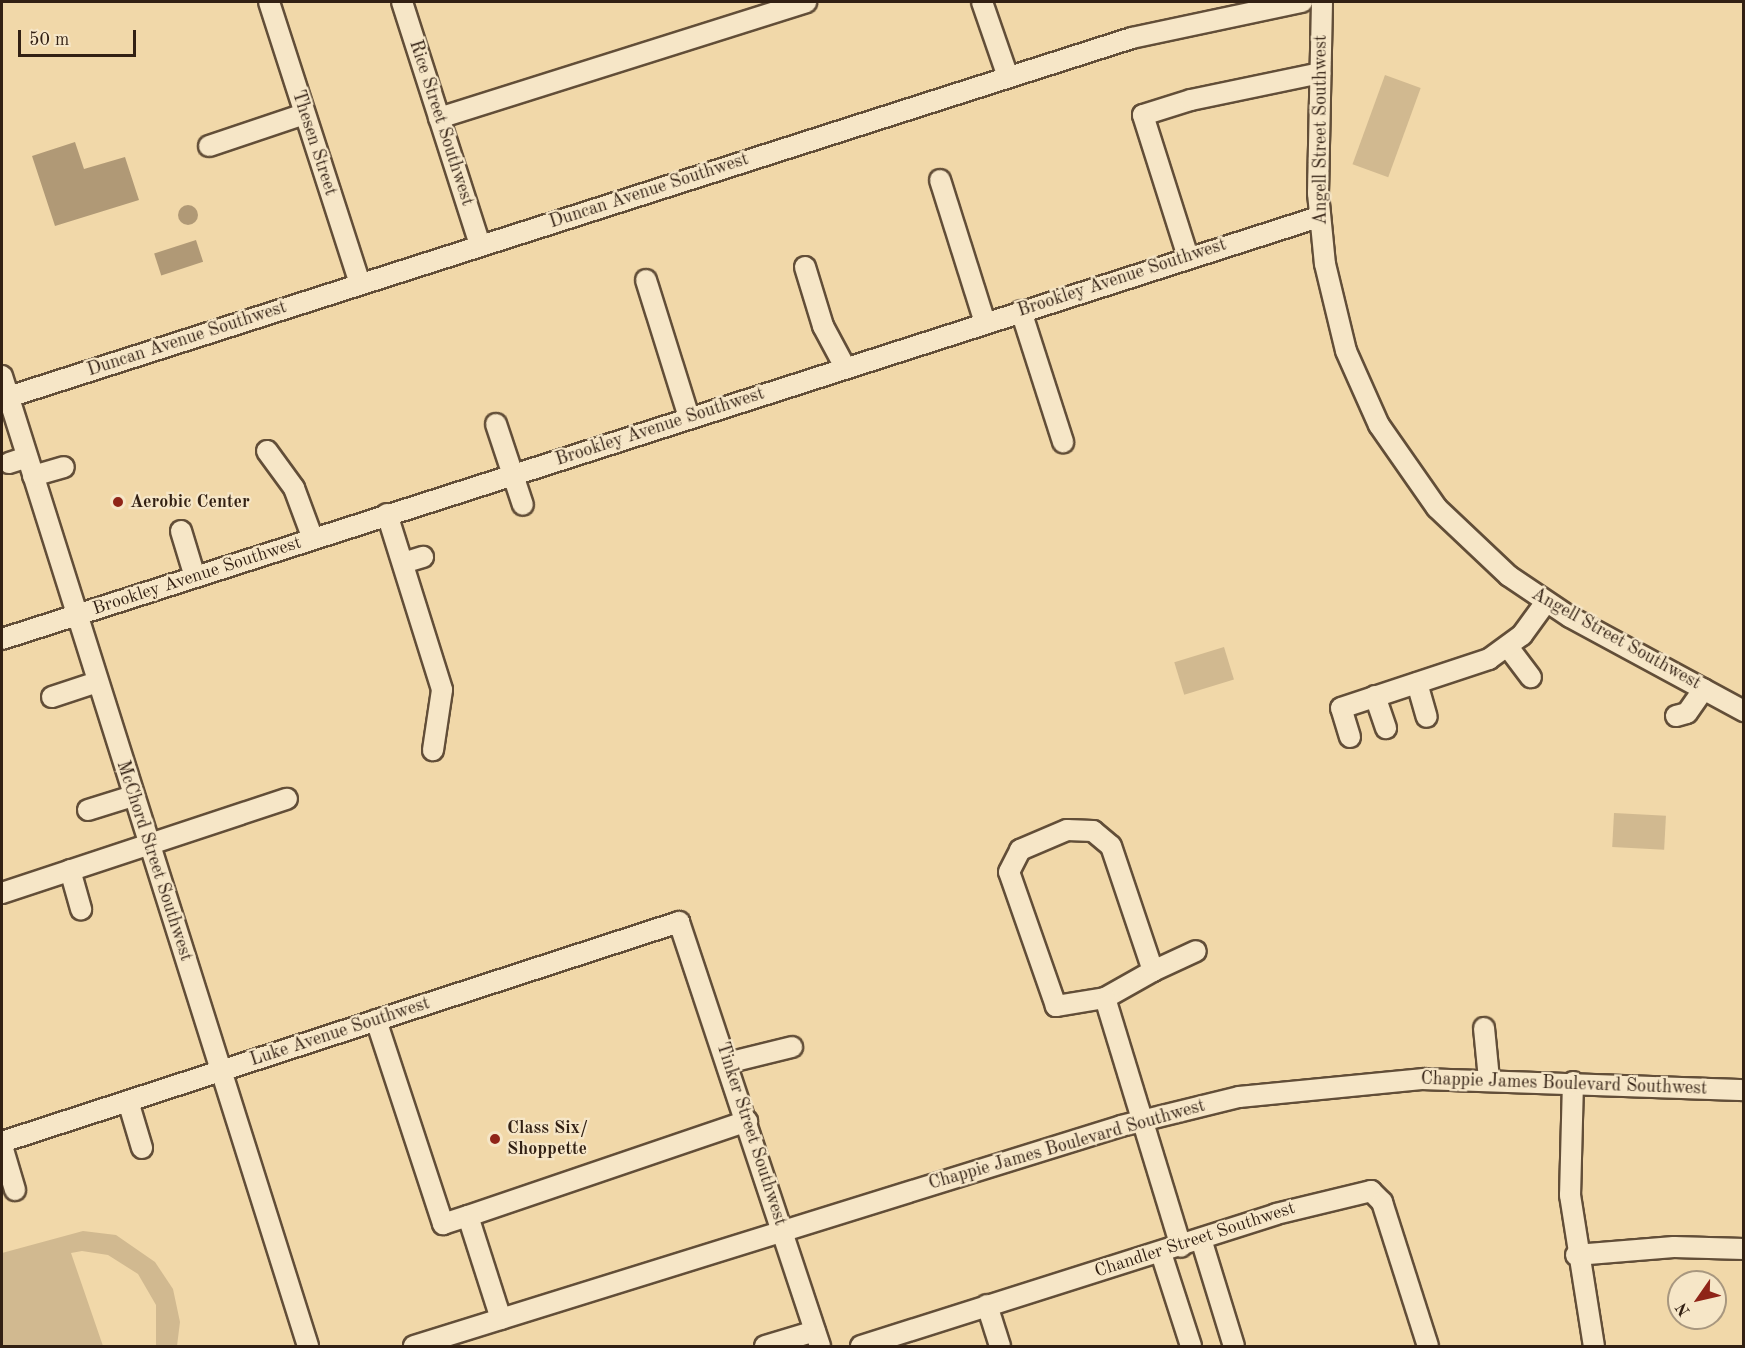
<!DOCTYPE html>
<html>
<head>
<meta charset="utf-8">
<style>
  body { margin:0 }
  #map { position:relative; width:1745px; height:1348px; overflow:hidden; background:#f1d8a9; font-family:"Old Standard TT",serif }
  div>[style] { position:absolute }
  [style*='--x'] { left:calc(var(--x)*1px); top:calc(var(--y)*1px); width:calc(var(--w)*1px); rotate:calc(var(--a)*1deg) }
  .green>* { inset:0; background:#d1b990; transform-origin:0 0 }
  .water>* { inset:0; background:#b09976; transform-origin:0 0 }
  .round { border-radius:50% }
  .roads { filter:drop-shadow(2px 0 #624e38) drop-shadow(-2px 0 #624e38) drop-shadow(0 2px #624e38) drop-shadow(0 -2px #624e38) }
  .minor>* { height:20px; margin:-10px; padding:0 10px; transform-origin:10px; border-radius:10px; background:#f6e6c7 }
  .dots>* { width:16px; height:16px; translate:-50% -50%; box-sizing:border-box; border:3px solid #f6e6c7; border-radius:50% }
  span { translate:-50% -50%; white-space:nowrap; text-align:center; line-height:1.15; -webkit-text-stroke:4.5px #f6e6c7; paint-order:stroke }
  .street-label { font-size:18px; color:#322013 }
  .poi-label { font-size:18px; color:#322013; font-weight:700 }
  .left { translate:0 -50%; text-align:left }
  .frame { position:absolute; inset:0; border:3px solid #322013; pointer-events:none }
  .north { position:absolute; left:1667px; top:1270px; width:60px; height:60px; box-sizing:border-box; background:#f6e6c7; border:2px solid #a8977f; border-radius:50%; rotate:236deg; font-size:16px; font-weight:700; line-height:24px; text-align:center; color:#322013 }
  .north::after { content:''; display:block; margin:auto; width:21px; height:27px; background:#8f2418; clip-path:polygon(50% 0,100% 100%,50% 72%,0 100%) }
  .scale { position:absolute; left:18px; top:30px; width:118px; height:27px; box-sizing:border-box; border:3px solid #322013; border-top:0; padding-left:8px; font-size:18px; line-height:21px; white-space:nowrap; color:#322013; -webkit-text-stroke:4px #f6e6c7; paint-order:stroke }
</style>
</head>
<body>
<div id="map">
  <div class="green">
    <i style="left:1385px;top:75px;width:38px;height:95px;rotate:20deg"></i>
    <i style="left:1224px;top:647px;width:34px;height:52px;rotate:73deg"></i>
    <i style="left:1614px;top:813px;width:52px;height:34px;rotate:3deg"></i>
    <i style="clip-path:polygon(83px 1231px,116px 1235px,155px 1262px,173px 1289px,180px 1322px,177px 1346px,156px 1346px,156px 1305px,138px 1274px,108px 1255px,82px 1251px,71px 1253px,103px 1346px,2px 1346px,2px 1253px)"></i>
  </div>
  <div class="water">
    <i style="clip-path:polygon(75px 142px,84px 169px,125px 157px,139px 200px,55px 226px,32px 156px)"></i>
    <i class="round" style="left:178px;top:205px;width:20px;height:20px"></i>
    <i style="left:196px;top:240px;width:23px;height:44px;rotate:72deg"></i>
  </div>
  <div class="roads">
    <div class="minor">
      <i style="--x:269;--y:2;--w:296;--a:72.1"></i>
      <i style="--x:402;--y:2;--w:255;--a:72.2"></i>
      <i style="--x:982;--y:2;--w:79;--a:70.9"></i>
      <i style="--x:1322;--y:2;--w:191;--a:91.2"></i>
      <i style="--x:1318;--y:193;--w:71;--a:84.4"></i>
      <i style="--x:1325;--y:264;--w:89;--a:76.4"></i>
      <i style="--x:1346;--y:351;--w:81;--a:66"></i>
      <i style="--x:1379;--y:425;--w:101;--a:55.1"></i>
      <i style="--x:1437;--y:508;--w:99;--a:43.4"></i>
      <i style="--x:1509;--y:576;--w:73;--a:33.9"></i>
      <i style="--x:1570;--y:617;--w:198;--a:28.4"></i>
      <i style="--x:439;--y:118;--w:385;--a:-17.5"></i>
      <i style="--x:209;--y:146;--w:100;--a:-18.6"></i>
      <i style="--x:940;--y:180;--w:150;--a:72.5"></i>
      <i style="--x:1188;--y:257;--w:149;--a:-107.6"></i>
      <i style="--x:1143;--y:115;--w:50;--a:-17.4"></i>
      <i style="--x:1191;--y:100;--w:132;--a:-11.8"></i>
      <i style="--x:805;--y:267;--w:62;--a:73"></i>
      <i style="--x:823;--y:326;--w:47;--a:61.8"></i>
      <i style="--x:646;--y:280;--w:144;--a:72.6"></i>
      <i style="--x:1021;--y:311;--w:138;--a:72.2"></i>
      <i style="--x:2;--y:376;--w:1017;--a:72.49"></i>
      <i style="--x:2;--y:399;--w:1186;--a:-17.72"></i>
      <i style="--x:1132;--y:38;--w:174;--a:-12"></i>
      <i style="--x:496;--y:424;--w:85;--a:71.6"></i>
      <i style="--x:267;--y:451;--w:46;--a:53.9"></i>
      <i style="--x:294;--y:488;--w:54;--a:69.6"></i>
      <i style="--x:9;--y:463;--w:19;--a:-18"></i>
      <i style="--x:33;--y:476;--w:32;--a:-16"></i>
      <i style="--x:387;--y:514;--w:184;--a:72.6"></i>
      <i style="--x:442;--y:690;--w:61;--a:98.5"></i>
      <i style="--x:181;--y:531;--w:48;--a:73.1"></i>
      <i style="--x:403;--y:563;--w:21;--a:-17"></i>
      <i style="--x:2;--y:639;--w:1383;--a:-17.77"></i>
      <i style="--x:1508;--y:647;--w:38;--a:53"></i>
      <i style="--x:1417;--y:683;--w:35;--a:74"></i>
      <i style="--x:1375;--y:696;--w:34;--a:71"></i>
      <i style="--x:52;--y:697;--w:47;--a:-18.4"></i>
      <i style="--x:1676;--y:716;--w:11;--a:-15"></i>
      <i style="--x:1687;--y:713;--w:29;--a:-55"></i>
      <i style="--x:1350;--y:737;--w:30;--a:-107"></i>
      <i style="--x:1341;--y:708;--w:156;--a:-18.3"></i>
      <i style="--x:1489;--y:659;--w:41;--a:-36"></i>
      <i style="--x:1522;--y:635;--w:41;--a:-54"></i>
      <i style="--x:88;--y:810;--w:47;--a:-17.3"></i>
      <i style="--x:1067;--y:830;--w:26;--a:2"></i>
      <i style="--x:1093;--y:831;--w:23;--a:40"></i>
      <i style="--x:1111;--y:846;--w:132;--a:71.4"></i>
      <i style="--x:1153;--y:971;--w:55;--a:150.6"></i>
      <i style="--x:1105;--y:998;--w:50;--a:170.7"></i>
      <i style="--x:1056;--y:1006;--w:142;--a:-109.3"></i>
      <i style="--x:1009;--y:872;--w:25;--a:-63"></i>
      <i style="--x:1020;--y:850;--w:51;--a:-23.1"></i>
      <i style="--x:70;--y:870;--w:41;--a:74.2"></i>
      <i style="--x:2;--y:893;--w:300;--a:-18.3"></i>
      <i style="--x:1153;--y:971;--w:47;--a:-24.9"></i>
      <i style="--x:1105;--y:998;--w:260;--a:73"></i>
      <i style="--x:376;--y:1020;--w:215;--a:71.8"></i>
      <i style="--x:443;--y:1224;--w:26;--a:-18"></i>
      <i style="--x:1484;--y:1028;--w:51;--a:84.4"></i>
      <i style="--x:727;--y:1063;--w:67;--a:-13.8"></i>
      <i style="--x:1573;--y:1082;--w:113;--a:91.5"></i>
      <i style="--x:1570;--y:1195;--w:153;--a:81"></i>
      <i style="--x:128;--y:1101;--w:49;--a:73.4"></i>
      <i style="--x:2;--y:1142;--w:712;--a:-18"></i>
      <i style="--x:679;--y:922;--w:447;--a:71.6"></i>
      <i style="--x:2;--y:1146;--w:46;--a:73.5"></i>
      <i style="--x:1201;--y:1239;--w:112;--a:72.9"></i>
      <i style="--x:1161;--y:1253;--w:98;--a:72.1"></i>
      <i style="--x:1576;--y:1255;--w:98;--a:-4.7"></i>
      <i style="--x:1674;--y:1247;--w:70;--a:1.6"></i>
      <i style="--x:987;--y:1305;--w:43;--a:72.4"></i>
      <i style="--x:501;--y:1319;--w:108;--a:-107.8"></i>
      <i style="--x:468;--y:1216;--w:295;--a:-18.8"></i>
      <i style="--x:414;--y:1346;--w:740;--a:-17.28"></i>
      <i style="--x:1121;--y:1126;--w:122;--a:-13.8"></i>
      <i style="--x:1239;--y:1097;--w:186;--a:-5.6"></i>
      <i style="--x:1424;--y:1079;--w:320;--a:2"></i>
      <i style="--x:765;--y:1346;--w:52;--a:-16.7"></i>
      <i style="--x:861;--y:1346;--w:435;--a:-17.6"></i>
      <i style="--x:1276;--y:1214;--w:98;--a:-13.6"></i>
      <i style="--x:1371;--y:1191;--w:16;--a:45"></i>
      <i style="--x:1382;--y:1202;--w:151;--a:72.3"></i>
    </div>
  </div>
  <div class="dots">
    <i style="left:118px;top:502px;background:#8f2418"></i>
    <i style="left:495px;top:1139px;background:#8f2418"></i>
  </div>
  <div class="street-label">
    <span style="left:441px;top:123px;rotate:72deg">Rice Street Southwest</span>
    <span style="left:1321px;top:130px;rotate:-90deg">Angell Street Southwest</span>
    <span style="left:314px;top:143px;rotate:72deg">Thesen Street</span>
    <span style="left:649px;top:191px;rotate:-18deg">Duncan Avenue Southwest</span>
    <span style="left:1122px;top:278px;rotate:-18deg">Brookley Avenue Southwest</span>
    <span style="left:187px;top:339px;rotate:-18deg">Duncan Avenue Southwest</span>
    <span style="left:660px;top:427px;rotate:-18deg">Brookley Avenue Southwest</span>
    <span style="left:197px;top:576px;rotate:-18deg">Brookley Avenue Southwest</span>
    <span style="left:1616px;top:639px;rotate:29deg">Angell Street Southwest</span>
    <span style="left:154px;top:861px;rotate:72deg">McChord Street Southwest</span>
    <span style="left:340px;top:1032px;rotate:-18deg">Luke Avenue Southwest</span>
    <span style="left:1564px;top:1084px;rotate:2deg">Chappie James Boulevard Southwest</span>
    <span style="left:751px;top:1134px;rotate:72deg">Tinker Street Southwest</span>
    <span style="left:1067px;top:1145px;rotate:-16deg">Chappie James Boulevard Southwest</span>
    <span style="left:1195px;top:1240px;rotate:-18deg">Chandler Street Southwest</span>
  </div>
  <div class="poi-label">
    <span class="left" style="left:130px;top:502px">Aerobic Center</span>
    <span class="left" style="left:507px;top:1139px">Class Six/<br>Shoppette</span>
  </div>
  <div class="frame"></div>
  <div class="north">N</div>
  <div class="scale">50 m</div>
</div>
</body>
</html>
